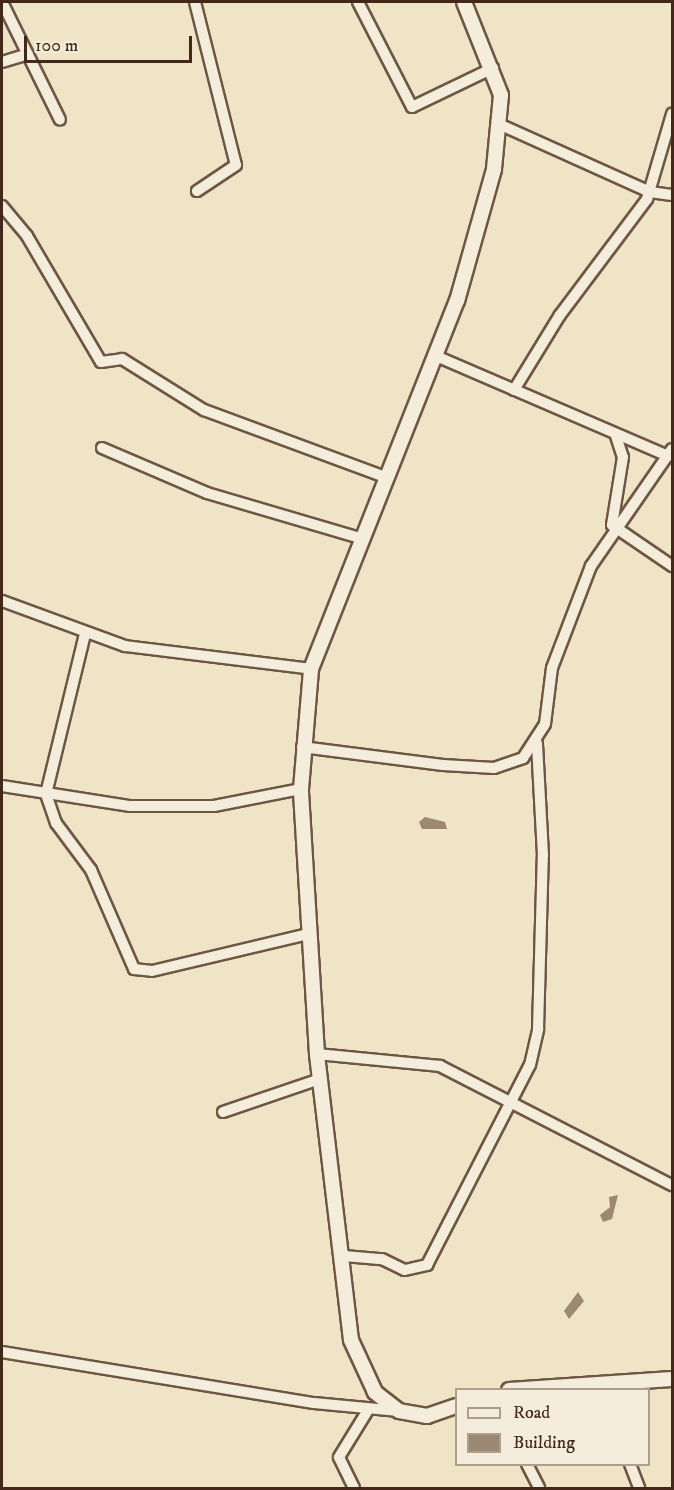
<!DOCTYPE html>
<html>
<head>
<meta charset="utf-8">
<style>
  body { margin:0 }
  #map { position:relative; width:674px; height:1490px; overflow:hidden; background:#f0e4c7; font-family:"IM FELL DW Pica",serif }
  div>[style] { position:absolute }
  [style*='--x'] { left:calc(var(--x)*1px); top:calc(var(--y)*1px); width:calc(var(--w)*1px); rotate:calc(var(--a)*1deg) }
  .building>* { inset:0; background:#9d8973 }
  .roads { filter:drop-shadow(2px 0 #6e5644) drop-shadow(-2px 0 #6e5644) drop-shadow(0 2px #6e5644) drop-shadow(0 -2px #6e5644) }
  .minor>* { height:10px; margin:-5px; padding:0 5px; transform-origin:5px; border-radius:5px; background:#f5eddb }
  .tertiary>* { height:14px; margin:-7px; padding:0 7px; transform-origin:7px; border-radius:7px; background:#f5eddb }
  span { translate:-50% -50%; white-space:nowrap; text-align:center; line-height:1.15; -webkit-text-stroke:6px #f5eddb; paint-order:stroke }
  .frame { position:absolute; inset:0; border:3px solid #432719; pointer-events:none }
  .legend { position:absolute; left:455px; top:1388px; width:195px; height:78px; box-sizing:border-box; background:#f5eddb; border:2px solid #ae9e8d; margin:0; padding:8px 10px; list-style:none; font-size:18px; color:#432719 }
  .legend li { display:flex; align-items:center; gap:12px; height:30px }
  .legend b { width:30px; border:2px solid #ae9e8d }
  .scale { position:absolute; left:24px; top:36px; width:168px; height:27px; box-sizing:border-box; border:3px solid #432719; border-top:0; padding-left:8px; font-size:18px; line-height:21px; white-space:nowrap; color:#432719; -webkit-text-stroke:4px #f5eddb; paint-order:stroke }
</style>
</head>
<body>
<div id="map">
  <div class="building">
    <i style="clip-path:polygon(425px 817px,445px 822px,447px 829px,422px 829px,419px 822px)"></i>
    <i style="clip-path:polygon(618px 1195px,612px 1219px,603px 1222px,600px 1215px,610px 1207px,609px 1197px)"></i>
    <i style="clip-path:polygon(578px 1292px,584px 1301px,569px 1319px,564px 1311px)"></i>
  </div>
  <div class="roads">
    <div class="minor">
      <i style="--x:2;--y:2;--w:131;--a:63.8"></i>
      <i style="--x:195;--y:2;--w:168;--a:75.9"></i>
      <i style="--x:236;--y:165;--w:47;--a:146.3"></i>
      <i style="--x:358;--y:2;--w:118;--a:62.8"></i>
      <i style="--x:412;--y:107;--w:90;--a:-25.7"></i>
      <i style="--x:2;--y:62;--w:27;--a:-17"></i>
      <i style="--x:501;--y:125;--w:163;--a:24.2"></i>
      <i style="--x:650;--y:192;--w:22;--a:8"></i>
      <i style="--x:2;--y:206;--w:39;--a:50"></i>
      <i style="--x:27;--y:236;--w:146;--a:59.6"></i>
      <i style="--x:101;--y:362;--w:21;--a:-8"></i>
      <i style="--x:122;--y:359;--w:97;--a:31.9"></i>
      <i style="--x:204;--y:410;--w:196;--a:20.3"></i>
      <i style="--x:436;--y:356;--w:253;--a:23.3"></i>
      <i style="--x:514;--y:390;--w:88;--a:-58.5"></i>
      <i style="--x:560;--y:315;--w:145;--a:-53.1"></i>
      <i style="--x:647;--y:199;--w:89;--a:-73.6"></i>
      <i style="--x:616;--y:436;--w:22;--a:72"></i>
      <i style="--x:623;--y:457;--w:69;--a:99.2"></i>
      <i style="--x:612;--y:525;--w:73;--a:34.3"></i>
      <i style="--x:102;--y:448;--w:114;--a:23.2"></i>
      <i style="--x:207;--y:493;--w:163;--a:16.4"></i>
      <i style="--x:2;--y:601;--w:131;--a:20.1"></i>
      <i style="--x:125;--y:646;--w:187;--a:7"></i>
      <i style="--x:85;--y:634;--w:165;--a:103.7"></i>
      <i style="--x:46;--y:794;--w:31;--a:71"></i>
      <i style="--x:56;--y:823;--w:59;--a:53.3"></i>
      <i style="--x:91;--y:870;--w:108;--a:66.5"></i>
      <i style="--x:134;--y:969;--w:18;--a:6"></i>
      <i style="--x:152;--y:971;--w:160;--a:-13.3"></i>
      <i style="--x:302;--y:747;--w:142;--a:7.3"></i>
      <i style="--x:443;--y:765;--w:51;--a:3.4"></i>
      <i style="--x:494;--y:768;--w:31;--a:-19"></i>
      <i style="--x:523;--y:758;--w:40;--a:-57.1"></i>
      <i style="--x:545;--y:724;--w:56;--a:-82.9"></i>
      <i style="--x:552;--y:668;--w:109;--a:-69.1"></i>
      <i style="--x:591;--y:566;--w:142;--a:-55.3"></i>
      <i style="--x:2;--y:786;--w:130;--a:8.9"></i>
      <i style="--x:130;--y:806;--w:84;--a:0"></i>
      <i style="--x:214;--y:806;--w:89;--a:-11.1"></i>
      <i style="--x:317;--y:1054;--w:124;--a:5.6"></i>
      <i style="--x:440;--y:1066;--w:261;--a:27.2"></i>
      <i style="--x:223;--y:1112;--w:102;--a:-18.8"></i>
      <i style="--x:344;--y:1256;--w:38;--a:5"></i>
      <i style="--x:382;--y:1259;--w:25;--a:26"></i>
      <i style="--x:405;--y:1270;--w:23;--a:-13"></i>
      <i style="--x:427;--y:1265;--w:225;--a:-62.8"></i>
      <i style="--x:530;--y:1065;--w:37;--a:-77"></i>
      <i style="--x:538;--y:1029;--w:174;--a:-88.4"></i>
      <i style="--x:543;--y:855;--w:112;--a:-93.1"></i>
      <i style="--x:2;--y:1352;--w:316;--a:9.3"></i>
      <i style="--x:314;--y:1403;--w:85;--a:5.4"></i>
      <i style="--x:527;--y:1464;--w:27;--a:63"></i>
      <i style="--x:630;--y:1464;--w:26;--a:69"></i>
      <i style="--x:354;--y:1488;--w:34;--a:-116"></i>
      <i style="--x:339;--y:1457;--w:55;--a:-58.3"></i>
    </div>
    <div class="tertiary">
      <i style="--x:509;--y:1390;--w:163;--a:-3.9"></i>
      <i style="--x:456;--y:1406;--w:31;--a:161"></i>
      <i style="--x:427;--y:1416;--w:28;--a:-170"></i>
      <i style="--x:399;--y:1411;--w:31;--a:-142"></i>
      <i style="--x:375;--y:1392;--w:57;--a:-114.8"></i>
      <i style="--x:351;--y:1340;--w:288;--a:-96.8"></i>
      <i style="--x:317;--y:1054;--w:265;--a:-93.5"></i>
      <i style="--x:301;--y:789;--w:120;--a:-85.2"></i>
      <i style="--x:311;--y:669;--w:396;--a:-68.4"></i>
      <i style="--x:457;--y:301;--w:137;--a:-74.3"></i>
      <i style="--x:494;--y:169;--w:74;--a:-84.6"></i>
      <i style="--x:501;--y:95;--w:100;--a:-111.7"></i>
    </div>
  </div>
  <div class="frame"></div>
  <ul class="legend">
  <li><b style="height:8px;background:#f5eddb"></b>Road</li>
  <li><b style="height:16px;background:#9d8973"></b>Building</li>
  </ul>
  <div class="scale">100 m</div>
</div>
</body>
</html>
